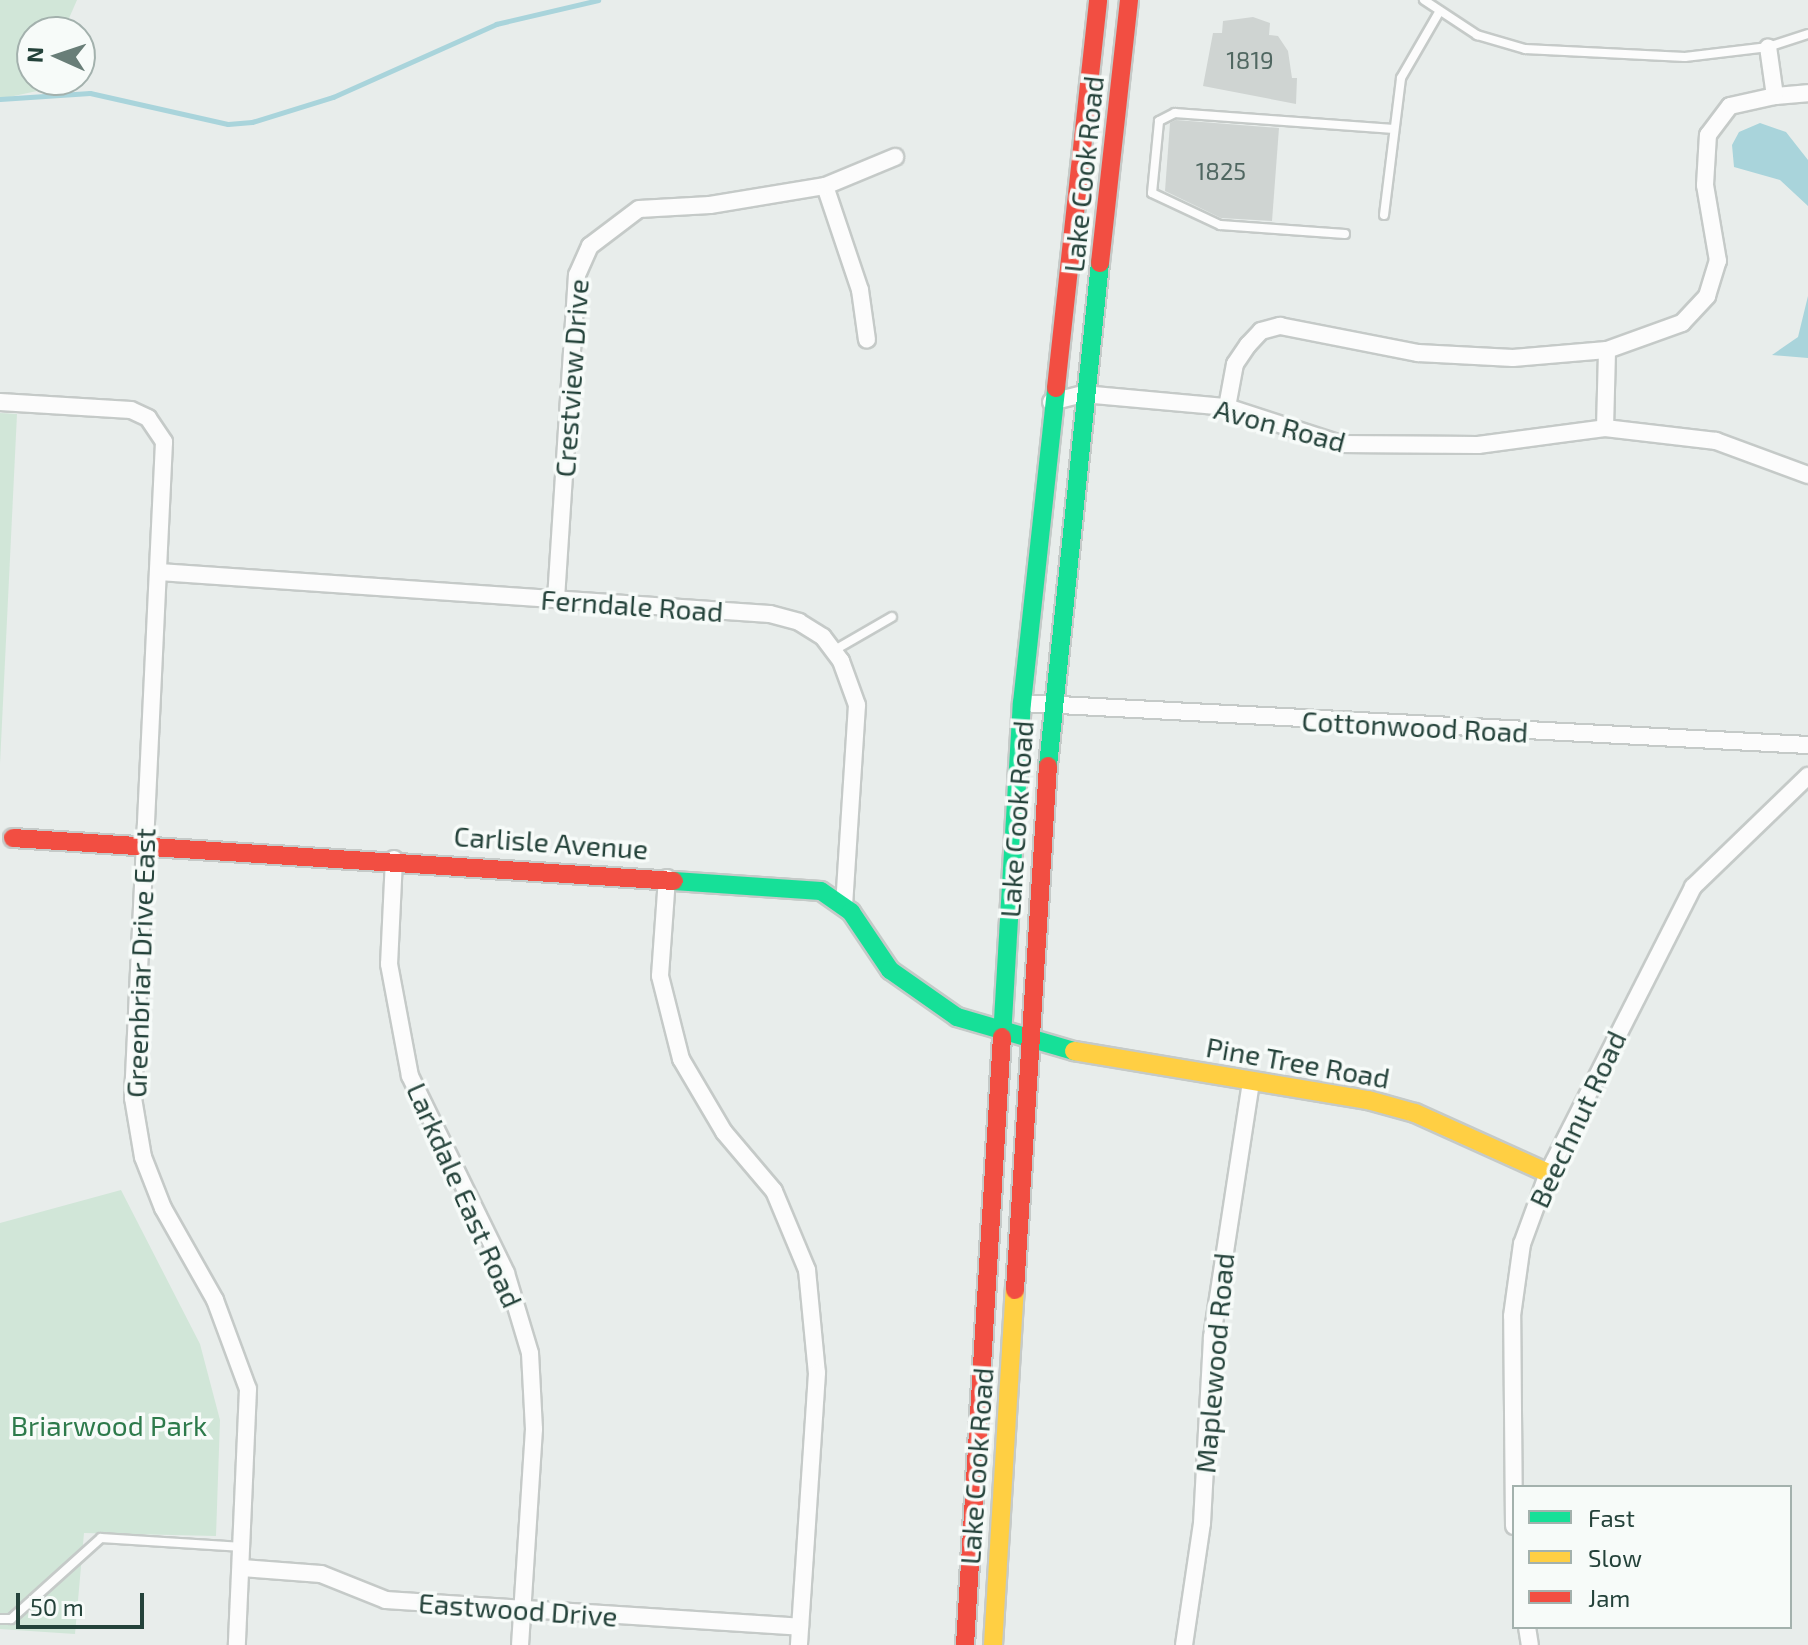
<!DOCTYPE html>
<html>
<head>
<meta charset="utf-8">
<style>
  body { margin:0 }
  #map { position:relative; width:1808px; height:1645px; overflow:hidden; background:#e8edeb; font-family:"Exo 2",sans-serif }
  div>[style] { position:absolute }
  [style*='--x'] { left:calc(var(--x)*1px); top:calc(var(--y)*1px); width:calc(var(--w)*1px); rotate:calc(var(--a)*1deg) }
  .green>* { inset:0; background:#d1e6d8 }
  .water>* { inset:0; background:#a9d4db }
  .stream>* { height:5px; margin:-2.5px; padding:0 2.5px; transform-origin:2.5px; border-radius:2.5px; background:#a9d4db }
  .building>* { inset:0; background:#cfd4d2 }
  .roads { filter:drop-shadow(2px 0 #c5cac8) drop-shadow(-2px 0 #c5cac8) drop-shadow(0 2px #c5cac8) drop-shadow(0 -2px #c5cac8) }
  .lane>* { height:8px; margin:-4px; padding:0 4px; transform-origin:4px; border-radius:4px; background:#fcfcfc }
  .street>* { height:16px; margin:-8px; padding:0 8px; transform-origin:8px; border-radius:8px; background:#fcfcfc }
  .fast>* { height:18px; margin:-9px; padding:0 9px; transform-origin:9px; border-radius:9px; background:#16e098 }
  .slow>* { height:18px; margin:-9px; padding:0 9px; transform-origin:9px; border-radius:9px; background:#ffcf43 }
  .jam>* { height:18px; margin:-9px; padding:0 9px; transform-origin:9px; border-radius:9px; background:#f24e42 }
  span { translate:-50% -50%; white-space:nowrap; text-align:center; line-height:1.15; -webkit-text-stroke:7px #f7fbf9; paint-order:stroke }
  .number-label { font-size:24px; color:#506761 }
  .number-label span { -webkit-text-stroke-width:0 }
  .street-label { font-size:28px; color:#24423a }
  .park-label { font-size:28px; color:#2d7a4b }
  .legend { position:absolute; left:1512px; top:1485px; width:280px; height:144px; box-sizing:border-box; background:#f7fbf9; border:2px solid #a3b1ad; margin:0; padding:10px 14px; list-style:none; font-size:24px; color:#24423a }
  .legend li { display:flex; align-items:center; gap:16px; height:40px }
  .legend b { width:40px; border:2px solid #a3b1ad }
  .north { position:absolute; left:16px; top:16px; width:80px; height:80px; box-sizing:border-box; background:#f7fbf9; border:2px solid #a3b1ad; border-radius:50%; rotate:273deg; font-size:22px; font-weight:700; line-height:32px; text-align:center; color:#24423a }
  .north::after { content:''; display:block; margin:auto; width:28px; height:36px; background:#697e78; clip-path:polygon(50% 0,100% 100%,50% 72%,0 100%) }
  .scale { position:absolute; left:16px; top:1593px; width:128px; height:36px; box-sizing:border-box; border:4px solid #24423a; border-top:0; padding-left:10px; font-size:24px; line-height:28px; white-space:nowrap; color:#24423a; -webkit-text-stroke:6px #f7fbf9; paint-order:stroke }
</style>
</head>
<body>
<div id="map">
  <div class="green">
    <i style="clip-path:polygon(0 0,77px 0,63px 32px,32px 32px,32px 80px,42px 80px,37px 91px,0 99px)"></i>
    <i style="clip-path:polygon(0 413px,17px 414px,0 764px)"></i>
    <i style="clip-path:polygon(121px 1190px,200px 1344px,220px 1420px,216px 1536px,84px 1533px,75px 1634px,0 1629px,0 1223px)"></i>
  </div>
  <div class="water">
    <i style="clip-path:polygon(1760px 123px,1786px 132px,1808px 160px,1808px 206px,1780px 180px,1734px 167px,1732px 145px,1739px 132px)"></i>
    <i style="clip-path:polygon(1808px 296px,1808px 358px,1772px 355px,1798px 337px)"></i>
  </div>
  <div class="stream">
    <i style="--x:0;--y:99;--w:90;--a:-3.8"></i>
    <i style="--x:90;--y:93;--w:141;--a:12.7"></i>
    <i style="--x:228;--y:124;--w:24;--a:-5"></i>
    <i style="--x:252;--y:122;--w:85;--a:-17.2"></i>
    <i style="--x:333;--y:97;--w:179;--a:-24.1"></i>
    <i style="--x:496;--y:24;--w:105;--a:-13.2"></i>
  </div>
  <div class="building">
    <i style="clip-path:polygon(1253px 17px,1270px 23px,1269px 35px,1278px 36px,1288px 51px,1292px 78px,1297px 78px,1296px 104px,1203px 86px,1213px 33px,1222px 33px,1223px 21px)"></i>
    <i style="clip-path:polygon(1176px 120px,1279px 128px,1272px 221px,1221px 218px,1165px 191px,1170px 123px)"></i>
  </div>
  <div class="roads">
    <div class="lane">
      <i style="--x:1424;--y:0;--w:64;--a:33.4"></i>
      <i style="--x:1477;--y:35;--w:50;--a:16.3"></i>
      <i style="--x:1525;--y:49;--w:160;--a:2.9"></i>
      <i style="--x:1685;--y:57;--w:84;--a:-6.9"></i>
      <i style="--x:1768;--y:47;--w:42;--a:-18"></i>
      <i style="--x:1384;--y:215;--w:138;--a:-82.9"></i>
      <i style="--x:1401;--y:78;--w:74;--a:-60"></i>
      <i style="--x:1345;--y:234;--w:125;--a:-175.9"></i>
      <i style="--x:1220;--y:225;--w:75;--a:-154.8"></i>
      <i style="--x:1152;--y:193;--w:72;--a:-84.4"></i>
      <i style="--x:1159;--y:121;--w:18;--a:-27"></i>
      <i style="--x:1175;--y:113;--w:219;--a:4.2"></i>
      <i style="--x:833;--y:651;--w:68;--a:-30"></i>
      <i style="--x:0;--y:1619;--w:11;--a:0"></i>
      <i style="--x:11;--y:1619;--w:121;--a:-42"></i>
      <i style="--x:101;--y:1538;--w:142;--a:3.6"></i>
    </div>
    <div class="street">
      <i style="--x:1775;--y:96;--w:33;--a:-5"></i>
      <i style="--x:825;--y:186;--w:110;--a:71.4"></i>
      <i style="--x:860;--y:290;--w:50;--a:82"></i>
      <i style="--x:0;--y:402;--w:131;--a:3.5"></i>
      <i style="--x:131;--y:410;--w:19;--a:25"></i>
      <i style="--x:148;--y:418;--w:29;--a:56"></i>
      <i style="--x:164;--y:442;--w:657;--a:92.71"></i>
      <i style="--x:133;--y:1098;--w:60;--a:80.4"></i>
      <i style="--x:143;--y:1157;--w:55;--a:68.6"></i>
      <i style="--x:163;--y:1208;--w:106;--a:60.5"></i>
      <i style="--x:215;--y:1300;--w:95;--a:69.7"></i>
      <i style="--x:248;--y:1389;--w:256;--a:92.5"></i>
      <i style="--x:1051;--y:402;--w:33;--a:-14"></i>
      <i style="--x:1083;--y:394;--w:145;--a:5.2"></i>
      <i style="--x:1227;--y:407;--w:119;--a:18.1"></i>
      <i style="--x:1340;--y:444;--w:138;--a:0.4"></i>
      <i style="--x:1478;--y:445;--w:128;--a:-7.6"></i>
      <i style="--x:1605;--y:428;--w:78;--a:-88.5"></i>
      <i style="--x:1227;--y:407;--w:44;--a:-79.5"></i>
      <i style="--x:1235;--y:364;--w:23;--a:-56"></i>
      <i style="--x:1248;--y:345;--w:19;--a:-47"></i>
      <i style="--x:1261;--y:331;--w:20;--a:-15"></i>
      <i style="--x:1280;--y:326;--w:141;--a:11.1"></i>
      <i style="--x:1418;--y:353;--w:95;--a:3"></i>
      <i style="--x:1513;--y:358;--w:94;--a:-4.9"></i>
      <i style="--x:1607;--y:350;--w:80;--a:-19.8"></i>
      <i style="--x:1682;--y:323;--w:37;--a:-47"></i>
      <i style="--x:1707;--y:296;--w:37;--a:-73"></i>
      <i style="--x:1718;--y:261;--w:77;--a:-99.7"></i>
      <i style="--x:1705;--y:185;--w:50;--a:-86.6"></i>
      <i style="--x:1708;--y:135;--w:36;--a:-53"></i>
      <i style="--x:1730;--y:106;--w:46;--a:-12.5"></i>
      <i style="--x:1775;--y:96;--w:49;--a:-98.1"></i>
      <i style="--x:1605;--y:428;--w:112;--a:6.7"></i>
      <i style="--x:1716;--y:441;--w:98;--a:20.3"></i>
      <i style="--x:159;--y:572;--w:612;--a:3.93"></i>
      <i style="--x:770;--y:614;--w:30;--a:15"></i>
      <i style="--x:799;--y:622;--w:28;--a:32"></i>
      <i style="--x:823;--y:637;--w:30;--a:53"></i>
      <i style="--x:841;--y:661;--w:47;--a:70"></i>
      <i style="--x:857;--y:705;--w:201;--a:93.7"></i>
      <i style="--x:556;--y:599;--w:325;--a:-86.3"></i>
      <i style="--x:577;--y:275;--w:32;--a:-66"></i>
      <i style="--x:590;--y:246;--w:61;--a:-37.1"></i>
      <i style="--x:639;--y:209;--w:71;--a:-3.2"></i>
      <i style="--x:710;--y:205;--w:117;--a:-9.4"></i>
      <i style="--x:825;--y:186;--w:76;--a:-22.5"></i>
      <i style="--x:1022;--y:703;--w:787;--a:3.06"></i>
      <i style="--x:394;--y:859;--w:105;--a:92.7"></i>
      <i style="--x:389;--y:964;--w:114;--a:79.4"></i>
      <i style="--x:410;--y:1076;--w:219;--a:64"></i>
      <i style="--x:506;--y:1273;--w:84;--a:73.3"></i>
      <i style="--x:530;--y:1353;--w:76;--a:87"></i>
      <i style="--x:534;--y:1429;--w:216;--a:93.7"></i>
      <i style="--x:667;--y:878;--w:98;--a:94.1"></i>
      <i style="--x:660;--y:976;--w:86;--a:75.8"></i>
      <i style="--x:681;--y:1059;--w:85;--a:59.5"></i>
      <i style="--x:724;--y:1132;--w:77;--a:49.7"></i>
      <i style="--x:774;--y:1191;--w:86;--a:67.3"></i>
      <i style="--x:807;--y:1270;--w:103;--a:84.5"></i>
      <i style="--x:817;--y:1373;--w:273;--a:93.8"></i>
      <i style="--x:1514;--y:1526;--w:210;--a:-90.5"></i>
      <i style="--x:1512;--y:1316;--w:73;--a:-82.1"></i>
      <i style="--x:1522;--y:1244;--w:76;--a:-69.9"></i>
      <i style="--x:1548;--y:1173;--w:321;--a:-63.1"></i>
      <i style="--x:1693;--y:887;--w:160;--a:-44"></i>
      <i style="--x:242;--y:1568;--w:79;--a:4.3"></i>
      <i style="--x:321;--y:1574;--w:70;--a:21.8"></i>
      <i style="--x:386;--y:1600;--w:415;--a:3.7"></i>
      <i style="--x:1527;--y:1627;--w:18;--a:81"></i>
      <i style="--x:1184;--y:1645;--w:123;--a:-81.6"></i>
      <i style="--x:1202;--y:1523;--w:186;--a:-86.9"></i>
      <i style="--x:1212;--y:1337;--w:258;--a:-81.3"></i>
    </div>
    <div class="fast">
      <i style="--x:1048;--y:766;--w:506;--a:-84.1"></i>
      <i style="--x:674;--y:881;--w:147;--a:3.9"></i>
      <i style="--x:821;--y:891;--w:37;--a:35"></i>
      <i style="--x:851;--y:912;--w:70;--a:56.1"></i>
      <i style="--x:890;--y:970;--w:82;--a:35"></i>
      <i style="--x:957;--y:1017;--w:122;--a:16.2"></i>
      <i style="--x:1002;--y:1037;--w:335;--a:-86.6"></i>
      <i style="--x:1022;--y:703;--w:317;--a:-83.8"></i>
    </div>
    <div class="slow">
      <i style="--x:1074;--y:1051;--w:298;--a:9.5"></i>
      <i style="--x:1368;--y:1100;--w:49;--a:15.5"></i>
      <i style="--x:1415;--y:1113;--w:146;--a:24.3"></i>
      <i style="--x:993;--y:1645;--w:356;--a:-86.5"></i>
    </div>
    <div class="jam">
      <i style="--x:1100;--y:263;--w:265;--a:-83.7"></i>
      <i style="--x:1056;--y:388;--w:390;--a:-83.8"></i>
      <i style="--x:13;--y:838;--w:662;--a:3.72"></i>
      <i style="--x:1015;--y:1290;--w:525;--a:-86.4"></i>
      <i style="--x:965;--y:1645;--w:609;--a:-86.52"></i>
    </div>
  </div>
  <div class="number-label">
    <span style="left:1250px;top:60px">1819</span>
    <span style="left:1221px;top:171px">1825</span>
  </div>
  <div class="street-label">
    <span style="left:1083px;top:174px;rotate:-84deg">Lake Cook Road</span>
    <span style="left:571px;top:378px;rotate:-86deg">Crestview Drive</span>
    <span style="left:1280px;top:425px;rotate:15deg">Avon Road</span>
    <span style="left:632px;top:605px;rotate:4deg">Ferndale Road</span>
    <span style="left:1415px;top:726px;rotate:3deg">Cottonwood Road</span>
    <span style="left:1016px;top:819px;rotate:-86deg">Lake Cook Road</span>
    <span style="left:551px;top:842px;rotate:4deg">Carlisle Avenue</span>
    <span style="left:140px;top:963px;rotate:-88deg">Greenbriar Drive East</span>
    <span style="left:1298px;top:1062px;rotate:10deg">Pine Tree Road</span>
    <span style="left:1577px;top:1119px;rotate:-65deg">Beechnut Road</span>
    <span style="left:465px;top:1195px;rotate:66deg">Larkdale East Road</span>
    <span style="left:1214px;top:1363px;rotate:-85deg">Maplewood Road</span>
    <span style="left:976px;top:1466px;rotate:-86deg">Lake Cook Road</span>
    <span style="left:518px;top:1609px;rotate:4deg">Eastwood Drive</span>
  </div>
  <div class="park-label">
    <span style="left:109px;top:1425px">Briarwood Park</span>
  </div>
  <ul class="legend">
  <li><b style="height:10px;background:#16e098"></b>Fast</li>
  <li><b style="height:10px;background:#ffcf43"></b>Slow</li>
  <li><b style="height:10px;background:#f24e42"></b>Jam</li>
  </ul>
  <div class="north">N</div>
  <div class="scale">50 m</div>
</div>
</body>
</html>
